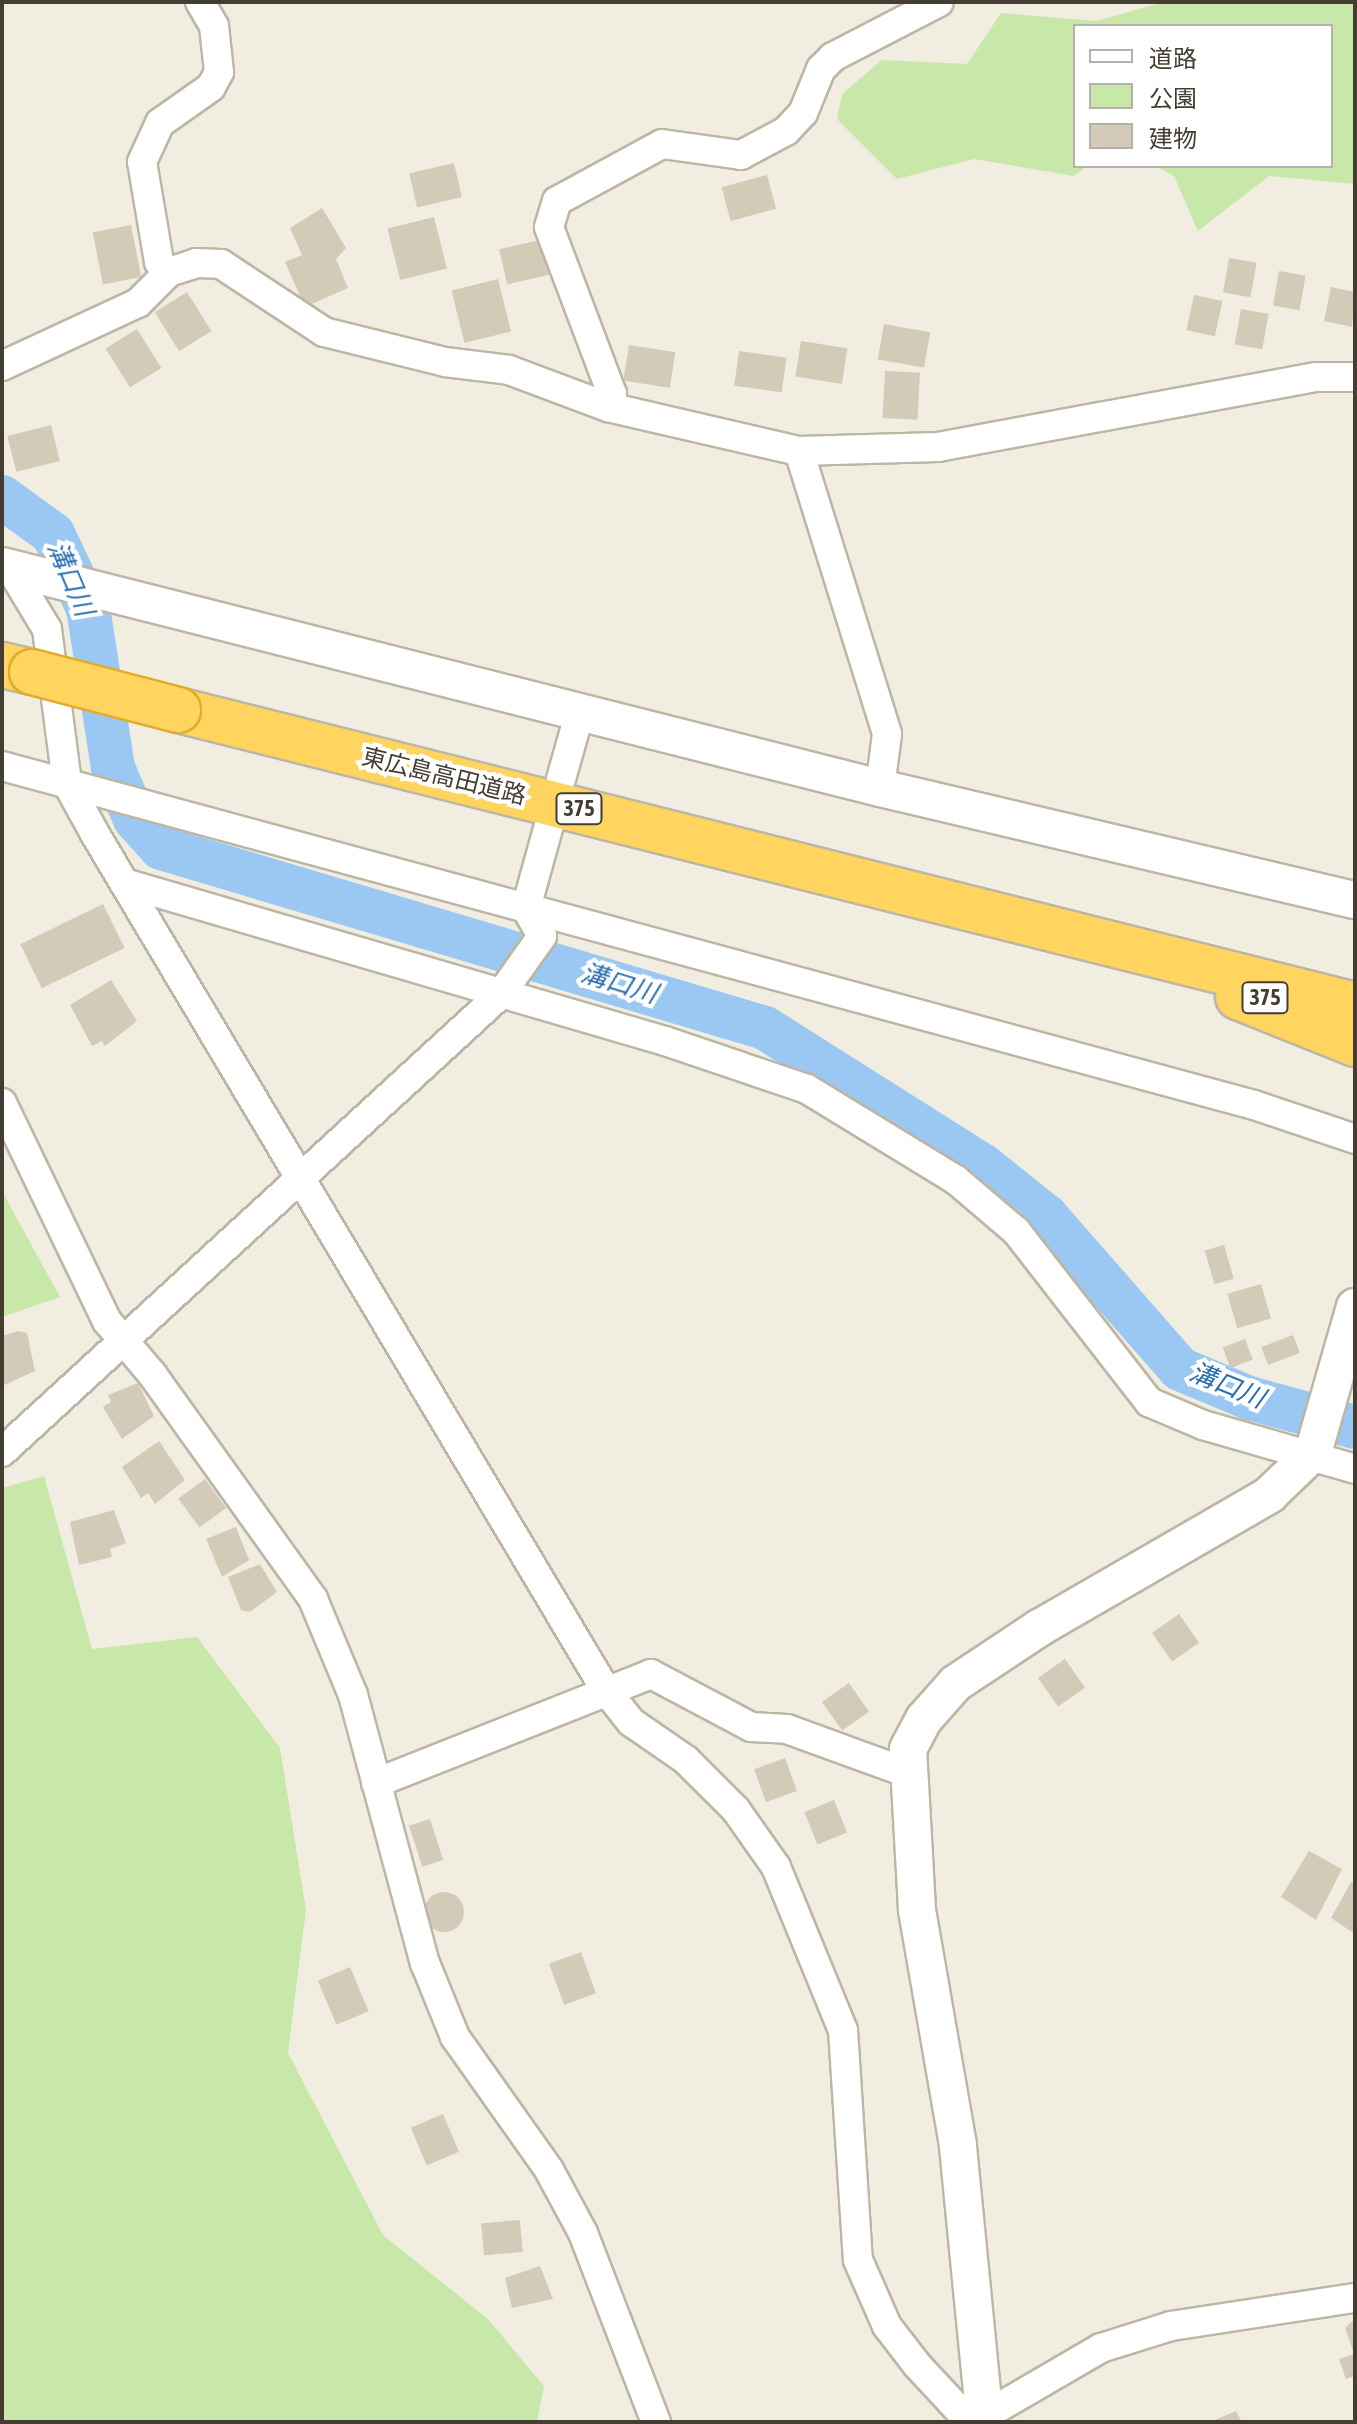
<!DOCTYPE html>
<html>
<head>
<meta charset="utf-8">
<style>
  body { margin:0 }
  #map { position:relative; width:1357px; height:2424px; overflow:hidden; background:#f1eee1; font-family:"Asap Condensed","Noto Sans JP",sans-serif }
  div>[style] { position:absolute }
  [style*='--x'] { left:calc(var(--x)*1px); top:calc(var(--y)*1px); width:calc(var(--w)*1px); rotate:calc(var(--a)*1deg) }
  .green>* { inset:0; background:#c7e8a8 }
  .river>* { height:44px; margin:-22px; padding:0 22px; transform-origin:22px; border-radius:22px; background:#9ac8f2 }
  .building>* { inset:0; background:#d3cab7; transform-origin:0 0 }
  .round { border-radius:50% }
  .roads { filter:drop-shadow(2px 0 #bdb6a4) drop-shadow(-2px 0 #bdb6a4) drop-shadow(0 2px #bdb6a4) drop-shadow(0 -2px #bdb6a4) }
  .minor>* { height:28px; margin:-14px; padding:0 14px; transform-origin:14px; border-radius:14px; background:#fff }
  .tertiary>* { height:36px; margin:-18px; padding:0 18px; transform-origin:18px; border-radius:18px; background:#fff }
  .motorway>* { height:44px; margin:-22px; padding:0 22px; transform-origin:22px; border-radius:22px; background:#ffd55f }
  .bridges { filter:drop-shadow(2px 0 #e2ac2b) drop-shadow(-2px 0 #e2ac2b) drop-shadow(0 2px #e2ac2b) drop-shadow(0 -2px #e2ac2b) }
  .motorway-bridge>* { height:44px; margin:-22px; padding:0 22px; transform-origin:22px; border-radius:22px; background:#ffd55f }
  span { translate:-50% -50%; white-space:nowrap; text-align:center; line-height:1.15; -webkit-text-stroke:8px #fff; paint-order:stroke }
  .shield-label span { padding:2px 6px; background:#fff; border:2px solid; border-radius:6px; -webkit-text-stroke-width:0 }
  .shield-label { font-size:22px; color:#433d32; font-weight:700 }
  .street-label { font-size:24px; color:#433d32 }
  .water-label { font-size:26px; color:#296eb1; font-style:italic }
  .frame { position:absolute; inset:0; border:4px solid #433d32; pointer-events:none }
  .legend { position:absolute; left:1073px; top:24px; width:260px; height:144px; box-sizing:border-box; background:#fff; border:2px solid #b4b1ad; margin:0; padding:10px 14px; list-style:none; font-size:24px; color:#433d32 }
  .legend li { display:flex; align-items:center; gap:16px; height:40px }
  .legend b { width:40px; border:2px solid #b4b1ad }
</style>
</head>
<body>
<div id="map">
  <div class="green">
    <i style="clip-path:polygon(1164px 2px,1355px 2px,1355px 184px,1269px 176px,1198px 231px,1174px 176px,1156px 166px,1331px 166px,1331px 26px,1075px 26px,1075px 166px,1087px 166px,1074px 176px,974px 159px,897px 179px,837px 119px,842px 94px,882px 60px,967px 64px,1001px 13px,1096px 21px)"></i>
    <i style="clip-path:polygon(2px 1191px,60px 1297px,2px 1317px)"></i>
    <i style="clip-path:polygon(44px 1476px,92px 1649px,197px 1637px,280px 1748px,306px 1910px,288px 2053px,383px 2235px,488px 2319px,544px 2386px,537px 2422px,2px 2422px,2px 1488px)"></i>
  </div>
  <div class="river">
    <i style="--x:2;--y:497;--w:63;--a:36"></i>
    <i style="--x:53;--y:534;--w:82;--a:64.7"></i>
    <i style="--x:88;--y:608;--w:162;--a:81.1"></i>
    <i style="--x:113;--y:768;--w:56;--a:66.7"></i>
    <i style="--x:135;--y:819;--w:39;--a:48"></i>
    <i style="--x:161;--y:848;--w:630;--a:16.59"></i>
    <i style="--x:765;--y:1028;--w:257;--a:32.3"></i>
    <i style="--x:982;--y:1165;--w:82;--a:38.6"></i>
    <i style="--x:1046;--y:1216;--w:203;--a:48.8"></i>
    <i style="--x:1180;--y:1369;--w:75;--a:22.8"></i>
    <i style="--x:1249;--y:1398;--w:110;--a:15.3"></i>
  </div>
  <div class="building">
    <i style="left:454px;top:163px;width:35px;height:46px;rotate:77deg"></i>
    <i style="left:767px;top:175px;width:35px;height:47px;rotate:75deg"></i>
    <i style="clip-path:polygon(322px 208px,346px 248px,336px 259px,348px 288px,305px 307px,285px 262px,302px 255px,290px 228px)"></i>
    <i style="left:434px;top:217px;width:53px;height:48px;rotate:76deg"></i>
    <i style="left:131px;top:225px;width:53px;height:39px;rotate:79deg"></i>
    <i style="left:544px;top:239px;width:36px;height:46px;rotate:77deg"></i>
    <i style="left:1229px;top:258px;width:28px;height:35px;rotate:10deg"></i>
    <i style="left:1279px;top:271px;width:27px;height:35px;rotate:10deg"></i>
    <i style="left:498px;top:279px;width:54px;height:48px;rotate:76deg"></i>
    <i style="clip-path:polygon(1331px 287px,1355px 292px,1352px 327px,1324px 321px)"></i>
    <i style="left:187px;top:292px;width:46px;height:38px;rotate:58deg"></i>
    <i style="left:1194px;top:295px;width:29px;height:36px;rotate:12deg"></i>
    <i style="left:1241px;top:309px;width:28px;height:36px;rotate:10deg"></i>
    <i style="left:884px;top:324px;width:47px;height:36px;rotate:10deg"></i>
    <i style="left:137px;top:329px;width:46px;height:37px;rotate:58deg"></i>
    <i style="left:801px;top:341px;width:47px;height:36px;rotate:9deg"></i>
    <i style="left:629px;top:345px;width:47px;height:36px;rotate:9deg"></i>
    <i style="left:739px;top:351px;width:48px;height:35px;rotate:8deg"></i>
    <i style="left:885px;top:371px;width:35px;height:47px;rotate:3deg"></i>
    <i style="left:51px;top:425px;width:37px;height:45px;rotate:76deg"></i>
    <i style="left:103px;top:904px;width:49px;height:92px;rotate:64deg"></i>
    <i style="clip-path:polygon(111px 980px,137px 1021px,105px 1046px,102px 1041px,92px 1046px,70px 1005px)"></i>
    <i style="left:1224px;top:1245px;width:35px;height:20px;rotate:74deg"></i>
    <i style="left:1261px;top:1284px;width:36px;height:35px;rotate:74deg"></i>
    <i style="clip-path:polygon(18px 1331px,27px 1333px,35px 1371px,2px 1386px,2px 1336px)"></i>
    <i style="left:1293px;top:1335px;width:19px;height:34px;rotate:69deg"></i>
    <i style="left:1245px;top:1339px;width:22px;height:24px;rotate:69deg"></i>
    <i style="clip-path:polygon(138px 1383px,154px 1416px,122px 1439px,103px 1407px,111px 1402px,108px 1395px)"></i>
    <i style="clip-path:polygon(159px 1441px,185px 1480px,155px 1504px,148px 1493px,141px 1498px,122px 1467px)"></i>
    <i style="left:205px;top:1479px;width:36px;height:33px;rotate:54deg"></i>
    <i style="clip-path:polygon(114px 1510px,126px 1543px,110px 1549px,112px 1557px,79px 1565px,70px 1522px)"></i>
    <i style="clip-path:polygon(236px 1527px,249px 1560px,222px 1577px,206px 1539px)"></i>
    <i style="clip-path:polygon(260px 1564px,277px 1592px,250px 1612px,241px 1610px,228px 1577px)"></i>
    <i style="left:1179px;top:1614px;width:35px;height:33px;rotate:55deg"></i>
    <i style="left:1065px;top:1659px;width:35px;height:33px;rotate:55deg"></i>
    <i style="left:849px;top:1683px;width:35px;height:33px;rotate:55deg"></i>
    <i style="left:785px;top:1758px;width:35px;height:33px;rotate:70deg"></i>
    <i style="left:834px;top:1800px;width:35px;height:32px;rotate:68deg"></i>
    <i style="left:430px;top:1819px;width:43px;height:22px;rotate:72deg"></i>
    <i style="clip-path:polygon(1309px 1851px,1342px 1869px,1316px 1920px,1281px 1897px)"></i>
    <i style="clip-path:polygon(1351px 1882px,1355px 1883px,1355px 1934px,1331px 1918px)"></i>
    <i class="round" style="left:424px;top:1892px;width:40px;height:40px"></i>
    <i style="left:581px;top:1952px;width:44px;height:34px;rotate:70deg"></i>
    <i style="left:350px;top:1967px;width:48px;height:35px;rotate:67deg"></i>
    <i style="left:443px;top:2114px;width:41px;height:35px;rotate:67deg"></i>
    <i style="left:520px;top:2220px;width:32px;height:39px;rotate:85deg"></i>
    <i style="clip-path:polygon(540px 2266px,553px 2299px,512px 2308px,505px 2278px)"></i>
    <i style="clip-path:polygon(1355px 2319px,1355px 2376px,1346px 2379px,1339px 2359px,1354px 2354px,1345px 2328px)"></i>
    <i style="clip-path:polygon(1236px 2411px,1242px 2422px,1210px 2422px)"></i>
  </div>
  <div class="roads">
    <div class="minor">
      <i style="--x:169;--y:272;--w:14;--a:-135"></i>
      <i style="--x:159;--y:262;--w:101;--a:-99.6"></i>
      <i style="--x:142;--y:162;--w:43;--a:-65.2"></i>
      <i style="--x:160;--y:123;--w:62;--a:-35.2"></i>
      <i style="--x:211;--y:87;--w:17;--a:-62"></i>
      <i style="--x:219;--y:72;--w:46;--a:-96.2"></i>
      <i style="--x:214;--y:26;--w:28;--a:-120"></i>
      <i style="--x:2;--y:366;--w:150;--a:-24.9"></i>
      <i style="--x:138;--y:303;--w:44;--a:-45"></i>
      <i style="--x:169;--y:272;--w:28;--a:-18"></i>
      <i style="--x:196;--y:263;--w:25;--a:2"></i>
      <i style="--x:221;--y:264;--w:123;--a:33.4"></i>
      <i style="--x:324;--y:332;--w:125;--a:13.9"></i>
      <i style="--x:445;--y:362;--w:64;--a:7.1"></i>
      <i style="--x:509;--y:370;--w:106;--a:20.5"></i>
      <i style="--x:608;--y:407;--w:196;--a:13"></i>
      <i style="--x:799;--y:451;--w:139;--a:-1.6"></i>
      <i style="--x:938;--y:447;--w:384;--a:-10.5"></i>
      <i style="--x:1316;--y:377;--w:39;--a:0"></i>
      <i style="--x:608;--y:407;--w:14;--a:-73"></i>
      <i style="--x:612;--y:394;--w:178;--a:-110.7"></i>
      <i style="--x:549;--y:227;--w:27;--a:-73"></i>
      <i style="--x:557;--y:201;--w:119;--a:-28.5"></i>
      <i style="--x:662;--y:144;--w:80;--a:7.9"></i>
      <i style="--x:741;--y:155;--w:51;--a:-28.1"></i>
      <i style="--x:786;--y:131;--w:25;--a:-47"></i>
      <i style="--x:803;--y:113;--w:48;--a:-67.8"></i>
      <i style="--x:821;--y:69;--w:17;--a:-45"></i>
      <i style="--x:833;--y:57;--w:119;--a:-27.4"></i>
      <i style="--x:799;--y:451;--w:296;--a:72.7"></i>
      <i style="--x:887;--y:734;--w:54;--a:97.4"></i>
      <i style="--x:10;--y:568;--w:71;--a:58.8"></i>
      <i style="--x:47;--y:629;--w:155;--a:82.6"></i>
      <i style="--x:67;--y:783;--w:58;--a:61.2"></i>
      <i style="--x:95;--y:834;--w:996;--a:59.18"></i>
      <i style="--x:605;--y:1689;--w:42;--a:51.8"></i>
      <i style="--x:631;--y:1722;--w:67;--a:34.6"></i>
      <i style="--x:686;--y:1760;--w:71;--a:45"></i>
      <i style="--x:736;--y:1810;--w:70;--a:54.9"></i>
      <i style="--x:776;--y:1867;--w:176;--a:67.7"></i>
      <i style="--x:843;--y:2030;--w:230;--a:86.3"></i>
      <i style="--x:858;--y:2260;--w:72;--a:66.3"></i>
      <i style="--x:887;--y:2326;--w:49;--a:52.4"></i>
      <i style="--x:917;--y:2365;--w:62;--a:47"></i>
      <i style="--x:959;--y:2410;--w:26;--a:13"></i>
      <i style="--x:984;--y:2416;--w:135;--a:-30.2"></i>
      <i style="--x:1101;--y:2348;--w:73;--a:-17.4"></i>
      <i style="--x:1171;--y:2326;--w:186;--a:-8.7"></i>
      <i style="--x:2;--y:766;--w:1297;--a:15.15"></i>
      <i style="--x:1254;--y:1105;--w:107;--a:18.6"></i>
      <i style="--x:561;--y:779;--w:70;--a:-74.2"></i>
      <i style="--x:124;--y:883;--w:564;--a:16.28"></i>
      <i style="--x:665;--y:1041;--w:150;--a:18.7"></i>
      <i style="--x:807;--y:1089;--w:175;--a:31.4"></i>
      <i style="--x:956;--y:1180;--w:79;--a:40.4"></i>
      <i style="--x:1016;--y:1231;--w:217;--a:52.1"></i>
      <i style="--x:1149;--y:1402;--w:59;--a:23.1"></i>
      <i style="--x:1203;--y:1425;--w:158;--a:16.1"></i>
      <i style="--x:2;--y:1103;--w:242;--a:64.3"></i>
      <i style="--x:107;--y:1321;--w:70;--a:49.7"></i>
      <i style="--x:152;--y:1374;--w:277;--a:54.4"></i>
      <i style="--x:313;--y:1599;--w:104;--a:67.4"></i>
      <i style="--x:353;--y:1695;--w:278;--a:75"></i>
      <i style="--x:425;--y:1963;--w:80;--a:67.9"></i>
      <i style="--x:455;--y:2037;--w:163;--a:54.7"></i>
      <i style="--x:549;--y:2170;--w:72;--a:61.6"></i>
      <i style="--x:583;--y:2233;--w:203;--a:68.9"></i>
      <i style="--x:2;--y:1452;--w:677;--a:-42.55"></i>
      <i style="--x:501;--y:994;--w:71;--a:-54.7"></i>
      <i style="--x:542;--y:936;--w:32;--a:-120"></i>
      <i style="--x:526;--y:908;--w:86;--a:-74.5"></i>
      <i style="--x:376;--y:1783;--w:296;--a:-21.6"></i>
      <i style="--x:651;--y:1674;--w:113;--a:27.9"></i>
      <i style="--x:751;--y:1727;--w:36;--a:3"></i>
      <i style="--x:787;--y:1729;--w:129;--a:20"></i>
    </div>
    <div class="tertiary">
      <i style="--x:2;--y:566;--w:906;--a:14.19"></i>
      <i style="--x:880;--y:788;--w:488;--a:13.3"></i>
      <i style="--x:985;--y:2422;--w:278;--a:-95.6"></i>
      <i style="--x:958;--y:2145;--w:240;--a:-99.9"></i>
      <i style="--x:917;--y:1909;--w:160;--a:-93.2"></i>
      <i style="--x:908;--y:1749;--w:34;--a:-62"></i>
      <i style="--x:924;--y:1719;--w:48;--a:-48.4"></i>
      <i style="--x:956;--y:1683;--w:100;--a:-33.5"></i>
      <i style="--x:1039;--y:1628;--w:266;--a:-30"></i>
      <i style="--x:1269;--y:1495;--w:61;--a:-43.7"></i>
      <i style="--x:1313;--y:1453;--w:152;--a:-74"></i>
    </div>
    <div class="motorway">
      <i style="--x:2;--y:665;--w:31;--a:13"></i>
      <i style="--x:178;--y:710;--w:1213;--a:14.07"></i>
      <i style="--x:1238;--y:997;--w:126;--a:21.9"></i>
    </div>
  </div>
  <div class="bridges">
    <div class="motorway-bridge">
      <i style="--x:32;--y:672;--w:151;--a:14.6"></i>
    </div>
  </div>
  <div class="shield-label">
    <span style="left:579px;top:809px">375</span>
    <span style="left:1265px;top:998px">375</span>
  </div>
  <div class="street-label">
    <span style="left:444px;top:776px;rotate:14deg">東広島高田道路</span>
  </div>
  <div class="water-label">
    <span style="left:70px;top:579px;rotate:67deg">溝口川</span>
    <span style="left:619px;top:984px;rotate:17deg">溝口川</span>
    <span style="left:1227px;top:1386px;rotate:22deg">溝口川</span>
  </div>
  <div class="frame"></div>
  <ul class="legend">
  <li><b style="height:10px;background:#fff"></b>道路</li>
  <li><b style="height:22px;background:#c7e8a8"></b>公園</li>
  <li><b style="height:22px;background:#d3cab7"></b>建物</li>
  </ul>
</div>
</body>
</html>
